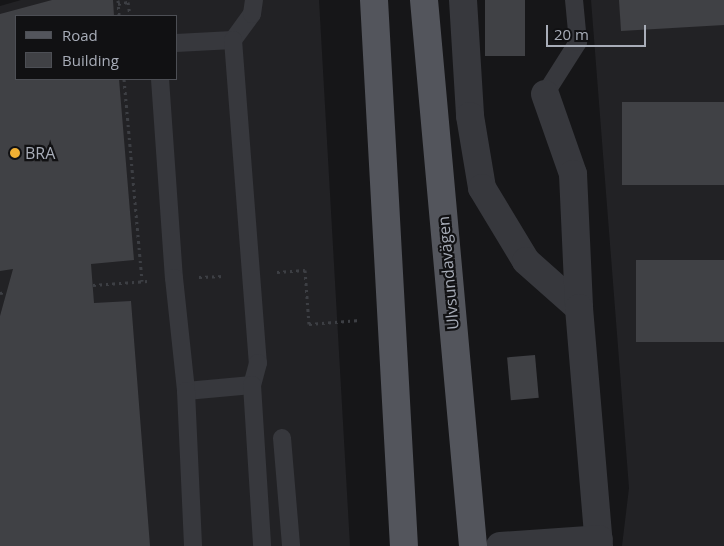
<!DOCTYPE html>
<html>
<head>
<meta charset="utf-8">
<style>
  body { margin:0 }
  #map { position:relative; width:724px; height:546px; overflow:hidden; background:#161618; font-family:"Open Sans",sans-serif }
  div>[style] { position:absolute }
  [style*='--x'] { left:calc(var(--x)*1px); top:calc(var(--y)*1px); width:calc(var(--w)*1px); rotate:calc(var(--a)*1deg) }
  .built>* { inset:0; background:#222225 }
  .building>* { inset:0; background:#404145; transform-origin:0 0 }
  .path>* { height:3px; margin-top:-1.5px; transform-origin:0; background:repeating-linear-gradient(90deg,#3d3f44 0 2.5px,transparent 0 6.5px) }
  .lane>* { height:18px; margin:-9px; padding:0 9px; transform-origin:9px; border-radius:9px; background:#37383d }
  .street>* { height:28px; margin:-14px; padding:0 14px; transform-origin:14px; border-radius:14px; background:#37383d }
  .primary>* { height:28px; margin:-14px; padding:0 14px; transform-origin:14px; border-radius:14px; background:#53555c }
  .dots>* { width:14px; height:14px; translate:-50% -50%; box-sizing:border-box; border:2px solid #111113; border-radius:50% }
  span { translate:-50% -50%; white-space:nowrap; text-align:center; line-height:1.15; -webkit-text-stroke:4.5px #111113; paint-order:stroke }
  .poi-label { font-size:16px; color:#a8adb8 }
  .left { translate:0 -50%; text-align:left }
  .street-label { font-size:16px; color:#a8adb8 }
  .legend { position:absolute; left:15px; top:15px; width:162px; height:65px; box-sizing:border-box; background:#111113; border:1px solid #4d4f55; margin:0; padding:6px 9px; list-style:none; font-size:15px; color:#a8adb8 }
  .legend li { display:flex; align-items:center; gap:10px; height:25px }
  .legend b { width:25px; border:1px solid #4d4f55 }
  .scale { position:absolute; left:546px; top:25px; width:100px; height:22px; box-sizing:border-box; border:2px solid #a8adb8; border-top:0; padding-left:6px; font-size:15px; line-height:18px; white-space:nowrap; color:#a8adb8; -webkit-text-stroke:4px #111113; paint-order:stroke }
</style>
</head>
<body>
<div id="map">
  <div class="built">
    <i style="clip-path:polygon(evenodd,21px 0,319px 0,350px 546px,0 546px,0 6px,21px 0,16px 16px,176px 16px,176px 79px,16px 79px,16px 16px)"></i>
    <i style="clip-path:polygon(591px 0,724px 0,724px 546px,622px 546px,629px 488px)"></i>
  </div>
  <div class="building">
    <i style="clip-path:polygon(52px 0,113px 0,114px 16px,16px 16px,16px 79px,119px 79px,134px 260px,91px 264px,94px 303px,131px 301px,150px 546px,0 546px,0 316px,13px 269px,0 271px,0 14px)"></i>
    <i style="left:485px;top:0;width:40px;height:56px"></i>
    <i style="clip-path:polygon(619px 0,724px 0,724px 25px,621px 31px)"></i>
    <i style="left:724px;top:102px;width:83px;height:102px;rotate:90deg"></i>
    <i style="left:724px;top:260px;width:82px;height:88px;rotate:90deg"></i>
    <i style="left:535px;top:355px;width:43px;height:28px;rotate:85deg"></i>
  </div>
  <div class="path">
    <i style="--x:118;--y:0;--w:16;--a:86"></i>
    <i style="--x:118;--y:4;--w:10;--a:-11"></i>
    <i style="--x:128;--y:2;--w:14;--a:82"></i>
    <i style="--x:124;--y:79;--w:203;--a:84.9"></i>
    <i style="--x:277;--y:272;--w:28;--a:-4"></i>
    <i style="--x:305;--y:270;--w:54;--a:85.8"></i>
    <i style="--x:309;--y:324;--w:51;--a:-4.5"></i>
    <i style="--x:199;--y:277;--w:26;--a:-2"></i>
    <i style="--x:93;--y:285;--w:55;--a:-4.2"></i>
    <i style="--x:0;--y:293;--w:6;--a:-9"></i>
  </div>
  <div class="lane">
    <i style="--x:233;--y:40;--w:32;--a:-54"></i>
    <i style="--x:252;--y:14;--w:14;--a:-82"></i>
    <i style="--x:176;--y:43;--w:57;--a:-3"></i>
    <i style="--x:233;--y:40;--w:324;--a:85.6"></i>
    <i style="--x:258;--y:363;--w:23;--a:105"></i>
    <i style="--x:252;--y:385;--w:66;--a:174.8"></i>
    <i style="--x:160;--y:79;--w:199;--a:86"></i>
    <i style="--x:174;--y:278;--w:114;--a:83.9"></i>
    <i style="--x:186;--y:391;--w:155;--a:87.4"></i>
    <i style="--x:545;--y:94;--w:62;--a:-57.6"></i>
    <i style="--x:578;--y:42;--w:42;--a:-95.4"></i>
    <i style="--x:252;--y:385;--w:161;--a:86.4"></i>
    <i style="--x:282;--y:438;--w:108;--a:85.2"></i>
  </div>
  <div class="street">
    <i style="--x:463;--y:0;--w:116;--a:86.5"></i>
    <i style="--x:470;--y:116;--w:73;--a:80.5"></i>
    <i style="--x:482;--y:188;--w:85;--a:58.9"></i>
    <i style="--x:526;--y:261;--w:71;--a:41.6"></i>
    <i style="--x:545;--y:94;--w:85;--a:70.7"></i>
    <i style="--x:573;--y:174;--w:134;--a:87.4"></i>
    <i style="--x:579;--y:308;--w:239;--a:85.2"></i>
    <i style="--x:500;--y:546;--w:99;--a:-4"></i>
  </div>
  <div class="primary">
    <i style="--x:374;--y:0;--w:547;--a:86.86"></i>
    <i style="--x:424;--y:0;--w:548;--a:84.87"></i>
  </div>
  <div class="dots">
    <i style="left:15px;top:153px;background:#f2b134"></i>
  </div>
  <div class="poi-label">
    <span class="left" style="left:25px;top:153px">BRA</span>
  </div>
  <div class="street-label">
    <span style="left:448px;top:273px;rotate:-95deg">Ulvsundavägen</span>
  </div>
  <ul class="legend">
  <li><b style="height:6px;background:#53555c"></b>Road</li>
  <li><b style="height:14px;background:#404145"></b>Building</li>
  </ul>
  <div class="scale">20 m</div>
</div>
</body>
</html>
